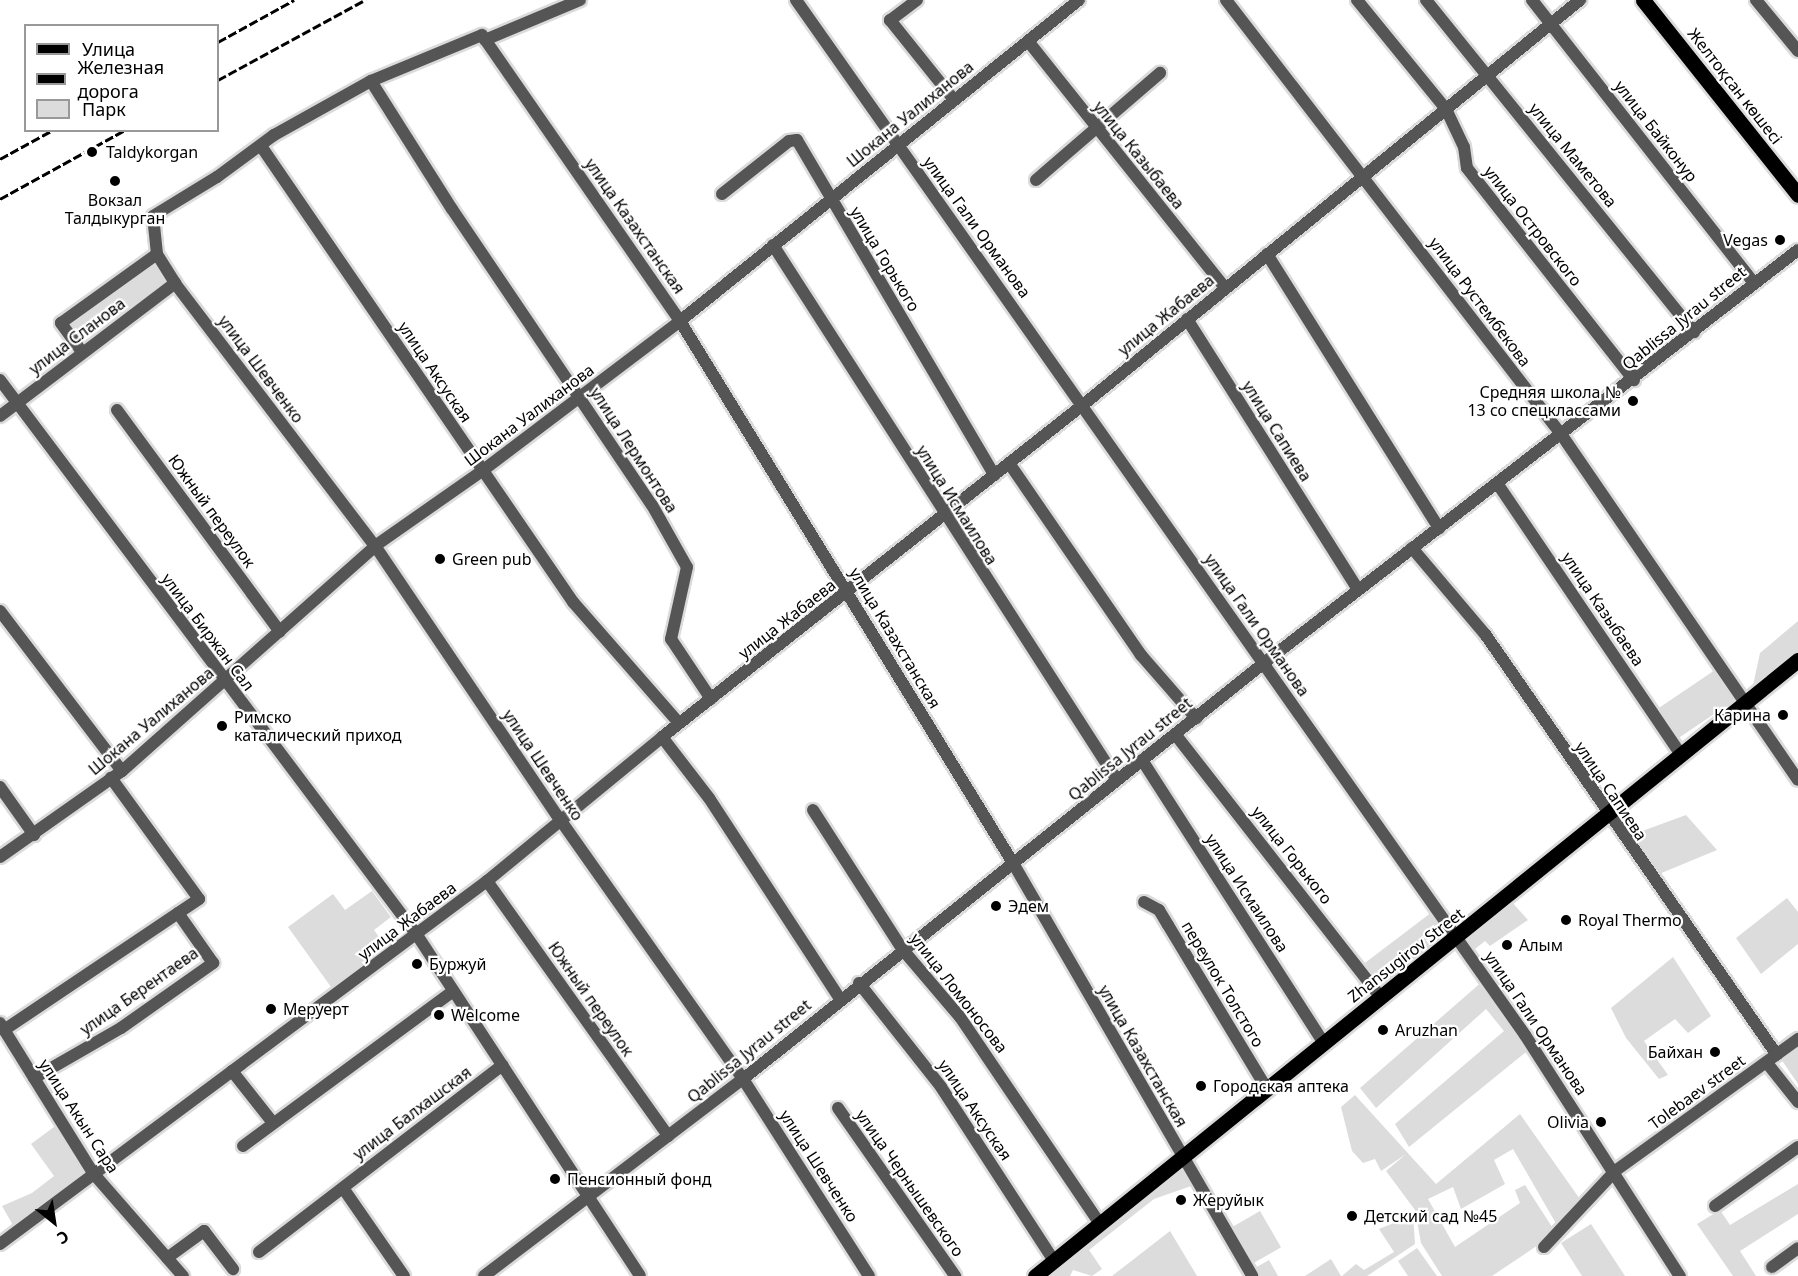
<!DOCTYPE html>
<html>
<head>
<meta charset="utf-8">
<style>
  body { margin:0 }
  #map { position:relative; width:1798px; height:1276px; overflow:hidden; background:#fff; font-family:"Noto Sans",sans-serif }
  div>[style] { position:absolute }
  [style*='--x'] { left:calc(var(--x)*1px); top:calc(var(--y)*1px); width:calc(var(--w)*1px); rotate:calc(var(--a)*1deg) }
  .green>* { inset:0; background:#dcdcdc; transform-origin:0 0 }
  .roads { filter:drop-shadow(2px 0 #dbdbdb) drop-shadow(-2px 0 #dbdbdb) drop-shadow(0 2px #dbdbdb) drop-shadow(0 -2px #dbdbdb) }
  .minor>* { height:12px; margin:-6px; padding:0 6px; transform-origin:6px; border-radius:6px; background:#555 }
  .major>* { height:15px; margin:-7.5px; padding:0 7.5px; transform-origin:7.5px; border-radius:7.5px; background:#000 }
  .rail>* { height:3px; margin-top:-1.5px; transform-origin:0; background:repeating-linear-gradient(90deg,#000 0 9px,transparent 0 12px) }
  .dots>* { width:16px; height:16px; translate:-50% -50%; box-sizing:border-box; border:3px solid #fff; border-radius:50% }
  span { translate:-50% -50%; white-space:nowrap; text-align:center; line-height:1.15; -webkit-text-stroke:4.5px #fff; paint-order:stroke }
  .street-label { font-size:16px; color:#000 }
  .poi-label { font-size:16px; color:#000 }
  .left { translate:0 -50%; text-align:left }
  .right { translate:-100% -50%; text-align:right }
  .legend { position:absolute; left:24px; top:24px; width:195px; height:108px; box-sizing:border-box; background:#fff; border:2px solid #999; margin:0; padding:8px 10px; list-style:none; font-size:18px; color:#000 }
  .legend li { display:flex; align-items:center; gap:12px; height:30px }
  .legend b { width:30px; border:2px solid #999 }
  .north { position:absolute; left:24px; top:1192px; width:60px; height:60px; -webkit-text-stroke:4px #fff; paint-order:stroke; rotate:150deg; font-size:16px; font-weight:700; line-height:24px; text-align:center; color:#000 }
  .north::after { content:''; display:block; margin:auto; width:21px; height:27px; background:#000; clip-path:polygon(50% 0,100% 100%,50% 72%,0 100%) }
</style>
</head>
<body>
<div id="map">
  <div class="green">
    <i style="left:156px;top:258px;width:29px;height:112px;rotate:59deg"></i>
    <i style="clip-path:polygon(1798px 621px,1798px 652px,1752px 690px,1760px 653px)"></i>
    <i style="left:1715px;top:670px;width:36px;height:70px;rotate:56deg"></i>
    <i style="clip-path:polygon(1686px 815px,1717px 850px,1659px 874px,1626px 837px)"></i>
    <i style="clip-path:polygon(372px 891px,391px 917px,374px 930px,386px 947px,331px 987px,288px 927px,333px 894px,345px 910px)"></i>
    <i style="clip-path:polygon(1787px 898px,1798px 912px,1798px 944px,1761px 974px,1736px 938px)"></i>
    <i style="clip-path:polygon(1511px 901px,1528px 920px,1490px 946px,1485px 941px,1475px 949px,1465px 938px)"></i>
    <i style="clip-path:polygon(1432px 912px,1447px 933px,1355px 1005px,1359px 983px,1353px 972px)"></i>
    <i style="clip-path:polygon(1673px 957px,1711px 1016px,1688px 1033px,1675px 1019px,1644px 1041px,1668px 1075px,1659px 1079px,1626px 1038px,1611px 1008px)"></i>
    <i style="clip-path:polygon(1484px 980px,1531px 1048px,1409px 1147px,1395px 1124px,1504px 1031px,1486px 1009px,1376px 1108px,1360px 1088px)"></i>
    <i style="clip-path:polygon(1798px 1046px,1798px 1084px,1781px 1059px)"></i>
    <i style="clip-path:polygon(1355px 1095px,1436px 1184px,1520px 1114px,1582px 1202px,1558px 1227px,1513px 1149px,1494px 1160px,1505px 1184px,1461px 1209px,1453px 1187px,1428px 1199px,1455px 1247px,1520px 1203px,1515px 1190px,1525px 1185px,1556px 1233px,1492px 1276px,1442px 1276px,1421px 1243px,1415px 1210px,1386px 1171px,1406px 1154px,1381px 1171px,1375px 1159px,1363px 1163px,1352px 1151px,1341px 1107px)"></i>
    <i style="clip-path:polygon(58px 1124px,88px 1172px,14px 1227px,2px 1206px,32px 1193px,54px 1176px,31px 1144px)"></i>
    <i style="clip-path:polygon(1182px 1163px,1194px 1185px,1154px 1199px,1089px 1250px,1102px 1269px,1092px 1276px,1073px 1270px,1070px 1276px,1040px 1276px)"></i>
    <i style="clip-path:polygon(1798px 1184px,1798px 1214px,1740px 1251px,1756px 1276px,1733px 1276px,1697px 1224px,1720px 1210px,1730px 1225px)"></i>
    <i style="left:1260px;top:1211px;width:42px;height:35px;rotate:60deg"></i>
    <i style="clip-path:polygon(1413px 1215px,1415px 1244px,1367px 1276px,1342px 1276px,1356px 1264px,1364px 1270px,1394px 1252px,1379px 1229px)"></i>
    <i style="clip-path:polygon(1591px 1224px,1625px 1276px,1582px 1276px,1561px 1243px)"></i>
    <i style="clip-path:polygon(1170px 1231px,1197px 1276px,1112px 1276px)"></i>
    <i style="clip-path:polygon(1417px 1248px,1437px 1276px,1408px 1276px,1398px 1261px)"></i>
    <i style="clip-path:polygon(1331px 1259px,1341px 1276px,1305px 1276px)"></i>
    <i style="clip-path:polygon(1269px 1260px,1278px 1276px,1257px 1276px,1253px 1269px)"></i>
  </div>
  <div class="roads">
    <div class="minor">
      <i style="--x:796;--y:0;--w:1266;--a:54.84"></i>
      <i style="--x:1525;--y:1035;--w:287;--a:57.3"></i>
      <i style="--x:917;--y:0;--w:34;--a:143"></i>
      <i style="--x:890;--y:20;--w:102;--a:51.3"></i>
      <i style="--x:1226;--y:0;--w:548;--a:52.34"></i>
      <i style="--x:1561;--y:434;--w:419;--a:55.6"></i>
      <i style="--x:1357;--y:0;--w:141;--a:50.8"></i>
      <i style="--x:1446;--y:109;--w:42;--a:64.7"></i>
      <i style="--x:1464;--y:147;--w:21;--a:82"></i>
      <i style="--x:1467;--y:168;--w:270;--a:51.8"></i>
      <i style="--x:1426;--y:0;--w:427;--a:51.1"></i>
      <i style="--x:1532;--y:0;--w:360;--a:51.9"></i>
      <i style="--x:1756;--y:0;--w:66;--a:50.5"></i>
      <i style="--x:485;--y:40;--w:103;--a:-22.8"></i>
      <i style="--x:1028;--y:41;--w:316;--a:51.4"></i>
      <i style="--x:371;--y:81;--w:151;--a:57.7"></i>
      <i style="--x:452;--y:209;--w:357;--a:56"></i>
      <i style="--x:652;--y:505;--w:71;--a:60.6"></i>
      <i style="--x:687;--y:567;--w:74;--a:102.5"></i>
      <i style="--x:671;--y:639;--w:72;--a:56.3"></i>
      <i style="--x:261;--y:146;--w:553;--a:55.62"></i>
      <i style="--x:573;--y:602;--w:161;--a:48.8"></i>
      <i style="--x:1036;--y:180;--w:164;--a:-40.8"></i>
      <i style="--x:722;--y:194;--w:85;--a:-38.3"></i>
      <i style="--x:789;--y:141;--w:8;--a:-7"></i>
      <i style="--x:797;--y:140;--w:389;--a:59.5"></i>
      <i style="--x:773;--y:245;--w:636;--a:57.26"></i>
      <i style="--x:1267;--y:254;--w:324;--a:57.9"></i>
      <i style="--x:1187;--y:319;--w:320;--a:57.7"></i>
      <i style="--x:82;--y:352;--w:36;--a:-126"></i>
      <i style="--x:61;--y:323;--w:118;--a:-35.7"></i>
      <i style="--x:0;--y:380;--w:694;--a:53.08"></i>
      <i style="--x:417;--y:935;--w:407;--a:56.8"></i>
      <i style="--x:117;--y:410;--w:275;--a:53.7"></i>
      <i style="--x:0;--y:416;--w:220;--a:-37.2"></i>
      <i style="--x:1009;--y:463;--w:233;--a:55.5"></i>
      <i style="--x:1141;--y:655;--w:84;--a:48.9"></i>
      <i style="--x:1497;--y:483;--w:328;--a:55.9"></i>
      <i style="--x:1412;--y:548;--w:113;--a:49.7"></i>
      <i style="--x:1485;--y:634;--w:512;--a:55.26"></i>
      <i style="--x:0;--y:611;--w:201;--a:52.7"></i>
      <i style="--x:1175;--y:734;--w:335;--a:52"></i>
      <i style="--x:662;--y:737;--w:77;--a:52.4"></i>
      <i style="--x:709;--y:798;--w:240;--a:56.9"></i>
      <i style="--x:1142;--y:760;--w:337;--a:57.3"></i>
      <i style="--x:0;--y:787;--w:59;--a:54.7"></i>
      <i style="--x:813;--y:810;--w:166;--a:57.3"></i>
      <i style="--x:903;--y:950;--w:88;--a:49.6"></i>
      <i style="--x:960;--y:1017;--w:250;--a:55.9"></i>
      <i style="--x:0;--y:857;--w:149;--a:-35.2"></i>
      <i style="--x:122;--y:771;--w:339;--a:-41.6"></i>
      <i style="--x:375;--y:546;--w:131;--a:-35"></i>
      <i style="--x:482;--y:471;--w:248;--a:-37.1"></i>
      <i style="--x:680;--y:321;--w:512;--a:-38.82"></i>
      <i style="--x:487;--y:881;--w:313;--a:54.6"></i>
      <i style="--x:1144;--y:902;--w:17;--a:28"></i>
      <i style="--x:1159;--y:910;--w:17;--a:59"></i>
      <i style="--x:1168;--y:925;--w:192;--a:58.9"></i>
      <i style="--x:859;--y:983;--w:132;--a:51.7"></i>
      <i style="--x:941;--y:1087;--w:207;--a:57"></i>
      <i style="--x:0;--y:1023;--w:176;--a:58.2"></i>
      <i style="--x:93;--y:1173;--w:137;--a:48.9"></i>
      <i style="--x:4;--y:1030;--w:235;--a:-33.9"></i>
      <i style="--x:199;--y:899;--w:150;--a:-126"></i>
      <i style="--x:1767;--y:1063;--w:50;--a:51.5"></i>
      <i style="--x:232;--y:1071;--w:66;--a:51.7"></i>
      <i style="--x:34;--y:1078;--w:100;--a:-29.9"></i>
      <i style="--x:121;--y:1028;--w:113;--a:-35.2"></i>
      <i style="--x:213;--y:963;--w:61;--a:-125"></i>
      <i style="--x:838;--y:1108;--w:205;--a:55.1"></i>
      <i style="--x:243;--y:1146;--w:261;--a:-36.4"></i>
      <i style="--x:343;--y:1188;--w:107;--a:55.3"></i>
      <i style="--x:1715;--y:1206;--w:102;--a:-35.4"></i>
      <i style="--x:0;--y:1244;--w:607;--a:-36.7"></i>
      <i style="--x:487;--y:881;--w:227;--a:-39.4"></i>
      <i style="--x:662;--y:737;--w:538;--a:-38.28"></i>
      <i style="--x:1084;--y:404;--w:640;--a:-39.16"></i>
      <i style="--x:1544;--y:1247;--w:104;--a:-46.9"></i>
      <i style="--x:1615;--y:1171;--w:226;--a:-35.8"></i>
      <i style="--x:259;--y:1252;--w:307;--a:-37.5"></i>
      <i style="--x:167;--y:1258;--w:46;--a:-36.1"></i>
      <i style="--x:204;--y:1231;--w:48;--a:52.7"></i>
      <i style="--x:1772;--y:1267;--w:32;--a:-36"></i>
      <i style="--x:484;--y:1276;--w:325;--a:-37.3"></i>
      <i style="--x:743;--y:1079;--w:667;--a:-38.61"></i>
      <i style="--x:1264;--y:663;--w:675;--a:-37.72"></i>
      <i style="--x:869;--y:1276;--w:234;--a:-122.6"></i>
      <i style="--x:743;--y:1079;--w:317;--a:-125.2"></i>
      <i style="--x:560;--y:820;--w:331;--a:-124"></i>
      <i style="--x:375;--y:546;--w:330;--a:-127.3"></i>
      <i style="--x:175;--y:283;--w:34;--a:-122"></i>
      <i style="--x:157;--y:254;--w:38;--a:-96"></i>
      <i style="--x:153;--y:216;--w:75;--a:-31.4"></i>
      <i style="--x:217;--y:177;--w:71;--a:-36.4"></i>
      <i style="--x:274;--y:135;--w:111;--a:-29.1"></i>
      <i style="--x:371;--y:81;--w:120;--a:-22.5"></i>
      <i style="--x:482;--y:35;--w:348;--a:55.3"></i>
      <i style="--x:680;--y:321;--w:636;--a:58.43"></i>
      <i style="--x:1013;--y:863;--w:477;--a:59.9"></i>
    </div>
    <div class="major">
      <i style="--x:1643;--y:0;--w:249;--a:51.5"></i>
      <i style="--x:1035;--y:1276;--w:981;--a:-38.92"></i>
    </div>
  </div>
  <div class="rail">
    <i style="--x:218;--y:42;--w:87;--a:-28.9"></i>
    <i style="--x:218;--y:80;--w:167;--a:-28.6"></i>
    <i style="--x:0;--y:159;--w:60;--a:-28.7"></i>
    <i style="--x:0;--y:199;--w:143;--a:-28.9"></i>
  </div>
  <div class="dots">
    <i style="left:92px;top:152px;background:#000"></i>
    <i style="left:115px;top:181px;background:#000"></i>
    <i style="left:1780px;top:240px;background:#000"></i>
    <i style="left:1633px;top:401px;background:#000"></i>
    <i style="left:440px;top:559px;background:#000"></i>
    <i style="left:1783px;top:715px;background:#000"></i>
    <i style="left:222px;top:726px;background:#000"></i>
    <i style="left:996px;top:906px;background:#000"></i>
    <i style="left:1566px;top:920px;background:#000"></i>
    <i style="left:1507px;top:945px;background:#000"></i>
    <i style="left:417px;top:964px;background:#000"></i>
    <i style="left:271px;top:1009px;background:#000"></i>
    <i style="left:439px;top:1015px;background:#000"></i>
    <i style="left:1383px;top:1030px;background:#000"></i>
    <i style="left:1715px;top:1052px;background:#000"></i>
    <i style="left:1201px;top:1086px;background:#000"></i>
    <i style="left:1601px;top:1122px;background:#000"></i>
    <i style="left:555px;top:1179px;background:#000"></i>
    <i style="left:1181px;top:1200px;background:#000"></i>
    <i style="left:1352px;top:1216px;background:#000"></i>
  </div>
  <div class="street-label">
    <span style="left:1735px;top:86px;rotate:52deg">Желтоқсан көшесі</span>
    <span style="left:910px;top:114px;rotate:-39deg">Шокана Уалиханова</span>
    <span style="left:1656px;top:131px;rotate:52deg">улица Байконур</span>
    <span style="left:1139px;top:155px;rotate:51deg">улица Казыбаева</span>
    <span style="left:1573px;top:155px;rotate:51deg">улица Маметова</span>
    <span style="left:635px;top:226px;rotate:55deg">улица Казахстанская</span>
    <span style="left:1533px;top:226px;rotate:52deg">улица Островского</span>
    <span style="left:977px;top:227px;rotate:54deg">улица Гали Орманова</span>
    <span style="left:885px;top:259px;rotate:59deg">улица Горького</span>
    <span style="left:1480px;top:302px;rotate:53deg">улица Рустембекова</span>
    <span style="left:1166px;top:315px;rotate:-39deg">улица Жабаева</span>
    <span style="left:1684px;top:318px;rotate:-39deg">Qablissa Jyrau street</span>
    <span style="left:77px;top:336px;rotate:-37deg">улица Сланова</span>
    <span style="left:261px;top:369px;rotate:53deg">улица Шевченко</span>
    <span style="left:435px;top:372px;rotate:56deg">улица Аксуская</span>
    <span style="left:529px;top:415px;rotate:-37deg">Шокана Уалиханова</span>
    <span style="left:1277px;top:431px;rotate:58deg">улица Сапиева</span>
    <span style="left:634px;top:450px;rotate:57deg">улица Лермонтова</span>
    <span style="left:957px;top:505px;rotate:58deg">улица Исмаилова</span>
    <span style="left:212px;top:511px;rotate:54deg">Южный переулок</span>
    <span style="left:1603px;top:609px;rotate:56deg">улица Казыбаева</span>
    <span style="left:787px;top:619px;rotate:-38deg">улица Жабаева</span>
    <span style="left:1257px;top:625px;rotate:55deg">улица Гали Орманова</span>
    <span style="left:208px;top:632px;rotate:53deg">улица Биржан Сал</span>
    <span style="left:895px;top:638px;rotate:59deg">улица Казахстанская</span>
    <span style="left:151px;top:721px;rotate:-40deg">Шокана Уалиханова</span>
    <span style="left:1130px;top:749px;rotate:-39deg">Qablissa Jyrau street</span>
    <span style="left:543px;top:765px;rotate:56deg">улица Шевченко</span>
    <span style="left:1611px;top:791px;rotate:56deg">улица Сапиева</span>
    <span style="left:1292px;top:855px;rotate:52deg">улица Горького</span>
    <span style="left:1247px;top:893px;rotate:57deg">улица Исмаилова</span>
    <span style="left:407px;top:921px;rotate:-37deg">улица Жабаева</span>
    <span style="left:1406px;top:955px;rotate:-38deg">Zhansugirov Street</span>
    <span style="left:1223px;top:984px;rotate:59deg">переулок Толстого</span>
    <span style="left:139px;top:991px;rotate:-35deg">улица Берентаева</span>
    <span style="left:959px;top:993px;rotate:52deg">улица Ломоносова</span>
    <span style="left:591px;top:999px;rotate:55deg">Южный переулок</span>
    <span style="left:1536px;top:1023px;rotate:56deg">улица Гали Орманова</span>
    <span style="left:749px;top:1051px;rotate:-39deg">Qablissa Jyrau street</span>
    <span style="left:1143px;top:1056px;rotate:60deg">улица Казахстанская</span>
    <span style="left:1697px;top:1092px;rotate:-36deg">Tolebaev street</span>
    <span style="left:975px;top:1110px;rotate:56deg">улица Аксуская</span>
    <span style="left:412px;top:1113px;rotate:-37deg">улица Балхашская</span>
    <span style="left:79px;top:1116px;rotate:57deg">улица Акын Сара</span>
    <span style="left:819px;top:1166px;rotate:57deg">улица Шевченко</span>
    <span style="left:910px;top:1183px;rotate:55deg">улица Чернышевского</span>
  </div>
  <div class="poi-label">
    <span class="left" style="left:106px;top:152px">Taldykorgan</span>
    <span style="left:115px;top:209px">Вокзал<br>Талдыкурган</span>
    <span class="right" style="left:1768px;top:240px">Vegas</span>
    <span class="right" style="left:1621px;top:401px">Средняя школа №<br>13 со спецклассами</span>
    <span class="left" style="left:452px;top:559px">Green pub</span>
    <span class="right" style="left:1771px;top:715px">Карина</span>
    <span class="left" style="left:234px;top:726px">Римско<br>каталический приход</span>
    <span class="left" style="left:1008px;top:906px">Эдем</span>
    <span class="left" style="left:1578px;top:920px">Royal Thermo</span>
    <span class="left" style="left:1519px;top:945px">Алым</span>
    <span class="left" style="left:429px;top:964px">Буржуй</span>
    <span class="left" style="left:283px;top:1009px">Меруерт</span>
    <span class="left" style="left:451px;top:1015px">Welcome</span>
    <span class="left" style="left:1395px;top:1030px">Aruzhan</span>
    <span class="right" style="left:1703px;top:1052px">Байхан</span>
    <span class="left" style="left:1213px;top:1086px">Городская аптека</span>
    <span class="right" style="left:1589px;top:1122px">Olivia</span>
    <span class="left" style="left:567px;top:1179px">Пенсионный фонд</span>
    <span class="left" style="left:1193px;top:1200px">Жеруйык</span>
    <span class="left" style="left:1364px;top:1216px">Детский сад №45</span>
  </div>
  <ul class="legend">
  <li><b style="height:8px;background:#000"></b>Улица</li>
  <li><b style="height:8px;background:#000"></b>Железная дорога</li>
  <li><b style="height:16px;background:#dcdcdc"></b>Парк</li>
  </ul>
  <div class="north">С</div>
</div>
</body>
</html>
